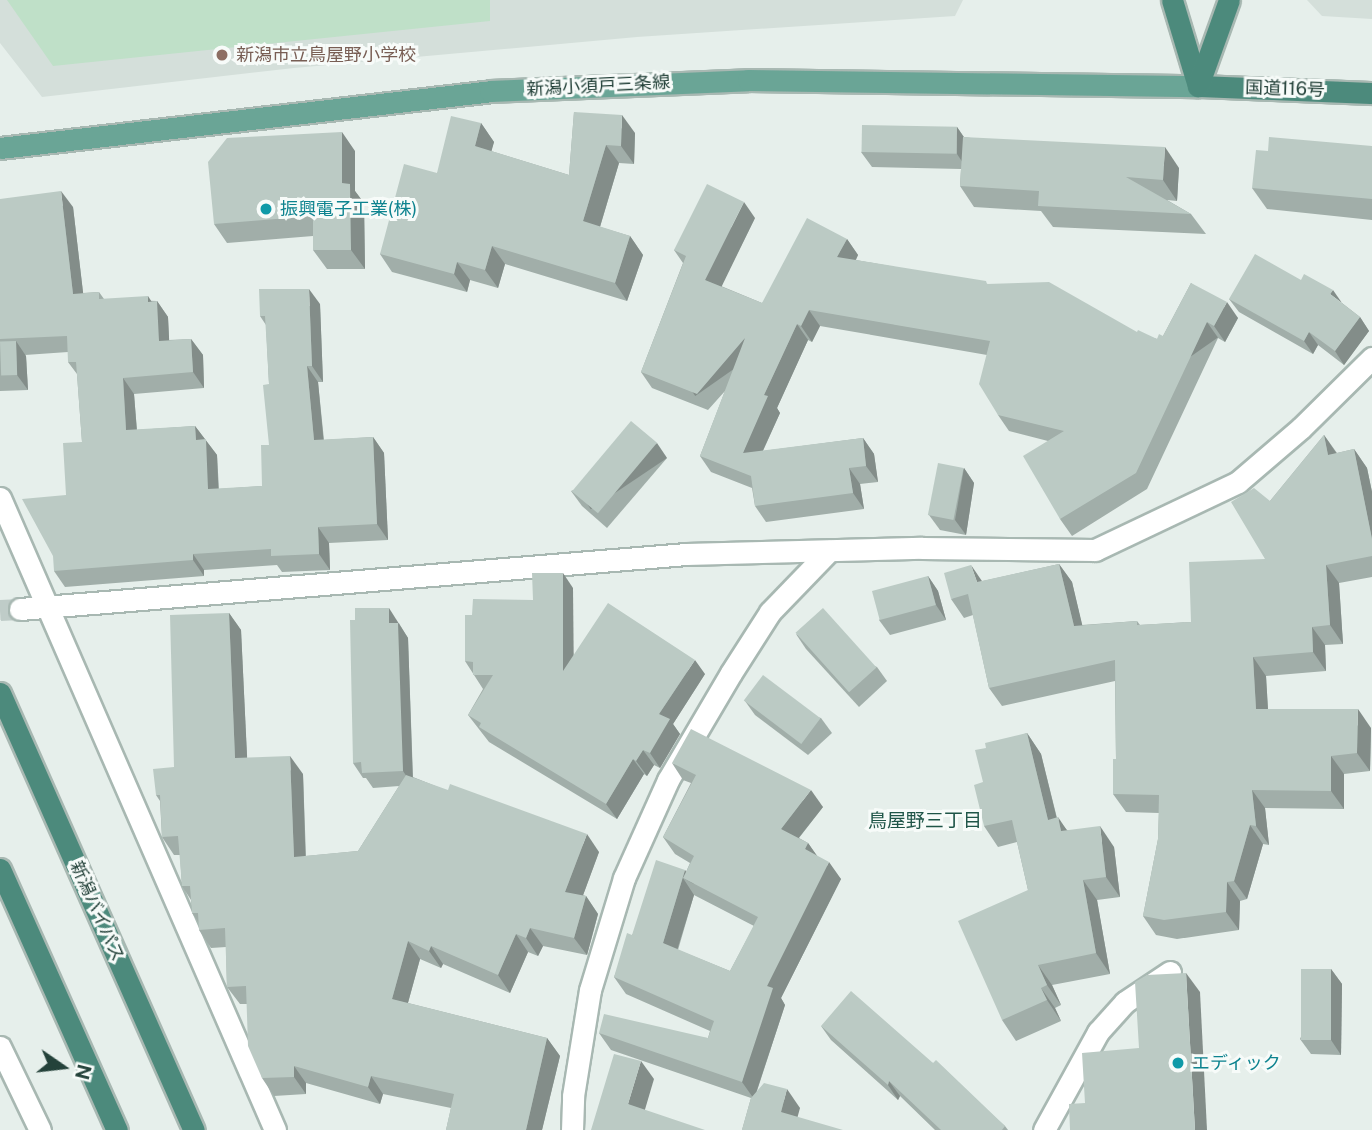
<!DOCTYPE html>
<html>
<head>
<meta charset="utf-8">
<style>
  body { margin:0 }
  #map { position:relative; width:1372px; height:1130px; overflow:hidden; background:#e6efeb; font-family:"Public Sans","Noto Sans JP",sans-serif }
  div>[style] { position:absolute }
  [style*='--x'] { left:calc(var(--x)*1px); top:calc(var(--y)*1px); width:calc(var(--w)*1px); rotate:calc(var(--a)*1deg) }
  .built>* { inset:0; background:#d4dfda }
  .green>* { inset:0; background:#bfe0c8 }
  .minor-tunnel>* { height:21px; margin-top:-10.5px; transform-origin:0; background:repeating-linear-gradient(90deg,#bfccc8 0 21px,transparent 0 31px) }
  .roads { filter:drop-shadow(2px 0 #a8b8b2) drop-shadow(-2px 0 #a8b8b2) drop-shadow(0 2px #a8b8b2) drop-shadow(0 -2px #a8b8b2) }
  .minor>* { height:21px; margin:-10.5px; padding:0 10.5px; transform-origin:10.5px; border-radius:10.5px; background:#fff }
  .primary>* { height:21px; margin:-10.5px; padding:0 10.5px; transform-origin:10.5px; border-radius:10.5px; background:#6aa596 }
  .trunk>* { height:21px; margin:-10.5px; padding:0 10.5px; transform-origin:10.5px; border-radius:10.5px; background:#4c8a7c }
  .wall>* { inset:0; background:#a1aea9 }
  .shaded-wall>* { inset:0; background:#838d89; transform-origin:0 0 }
  .building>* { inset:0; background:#bbcac4; transform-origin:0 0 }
  .dots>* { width:19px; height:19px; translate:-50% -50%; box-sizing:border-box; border:4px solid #f7fbf9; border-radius:50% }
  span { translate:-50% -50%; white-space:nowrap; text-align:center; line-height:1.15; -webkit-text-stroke:6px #f7fbf9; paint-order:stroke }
  .education-label { font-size:18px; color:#785e54 }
  .left { translate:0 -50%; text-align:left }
  .street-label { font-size:18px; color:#24423a }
  .culture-label { font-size:18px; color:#0d838f }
  .neighbourhood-label { font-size:19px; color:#1f5548 }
  .north { position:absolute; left:28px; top:1032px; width:70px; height:70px; -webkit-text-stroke:5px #f7fbf9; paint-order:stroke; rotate:104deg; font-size:19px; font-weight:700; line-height:28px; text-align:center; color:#24423a }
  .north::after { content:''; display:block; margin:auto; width:24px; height:32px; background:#24423a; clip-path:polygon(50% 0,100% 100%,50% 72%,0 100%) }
</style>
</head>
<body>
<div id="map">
  <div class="built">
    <i style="clip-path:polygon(0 0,963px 0,955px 16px,637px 37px,294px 68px,42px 97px,0 43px)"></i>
    <i style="clip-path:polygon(1307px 0,1372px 0,1372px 19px,1322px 16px)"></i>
  </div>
  <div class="green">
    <i style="clip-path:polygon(7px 0,490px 0,490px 21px,53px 66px)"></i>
  </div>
  <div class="minor-tunnel">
    <i style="--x:0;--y:610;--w:20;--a:-3"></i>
  </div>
  <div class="roads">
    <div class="minor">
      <i style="--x:0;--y:498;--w:689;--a:66.48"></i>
      <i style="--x:20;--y:609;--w:668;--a:-4.72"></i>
      <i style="--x:686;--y:554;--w:236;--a:-1.5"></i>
      <i style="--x:922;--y:548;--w:173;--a:0.7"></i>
      <i style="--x:1095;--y:550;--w:158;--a:-25.4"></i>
      <i style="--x:1238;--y:482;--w:83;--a:-40.6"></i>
      <i style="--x:1301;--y:428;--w:100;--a:-44.6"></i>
      <i style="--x:0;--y:1047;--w:92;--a:64.3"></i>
      <i style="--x:572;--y:1130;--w:34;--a:-88"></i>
      <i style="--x:573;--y:1096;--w:107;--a:-80.9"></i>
      <i style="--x:590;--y:990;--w:117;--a:-73.1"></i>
      <i style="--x:624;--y:878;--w:107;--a:-65.8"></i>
      <i style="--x:668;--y:780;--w:124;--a:-59.5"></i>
      <i style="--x:731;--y:673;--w:72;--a:-57.4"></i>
      <i style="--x:770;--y:612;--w:85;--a:-46"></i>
      <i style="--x:1044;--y:1130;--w:112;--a:-61.1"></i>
      <i style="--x:1098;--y:1032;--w:40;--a:-48"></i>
      <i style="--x:1125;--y:1002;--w:54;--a:-33.7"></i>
    </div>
    <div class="primary">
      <i style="--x:0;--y:148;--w:493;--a:-6.6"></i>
      <i style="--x:490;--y:91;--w:258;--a:-2.4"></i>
      <i style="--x:748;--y:80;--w:450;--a:0.8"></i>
    </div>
    <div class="trunk">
      <i style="--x:1172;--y:0;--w:90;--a:73.2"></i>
      <i style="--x:1198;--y:86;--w:174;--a:2.3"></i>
      <i style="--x:1198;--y:86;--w:91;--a:-70.2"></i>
      <i style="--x:0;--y:693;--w:478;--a:66.1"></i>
      <i style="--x:0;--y:869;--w:286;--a:65.9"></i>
    </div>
  </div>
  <div class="wall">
    <i style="clip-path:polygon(574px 112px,635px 133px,634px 164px,619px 163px,600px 227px,630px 236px,643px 255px,627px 301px,505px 264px,498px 288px,470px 280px,467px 292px,392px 272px,380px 254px,437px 173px,481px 123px,494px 142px,491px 151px,569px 175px)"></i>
    <i style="clip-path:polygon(957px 127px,964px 137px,1179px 168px,1177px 201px,1167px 200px,1191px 214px,1206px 234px,1053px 227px,1041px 211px,974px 207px,960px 186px,961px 169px,872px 167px,861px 152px)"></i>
    <i style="clip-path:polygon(1372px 146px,1372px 220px,1267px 209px,1252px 188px)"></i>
    <i style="clip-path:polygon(355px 151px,355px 191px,364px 203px,365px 269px,327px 269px,313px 250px,313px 236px,227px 243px,214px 224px)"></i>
    <i style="clip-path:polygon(0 199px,73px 207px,83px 293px,99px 292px,104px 299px,157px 301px,168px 317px,169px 340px,191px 339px,203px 355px,204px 388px,134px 394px,137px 430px,195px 426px,217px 455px,219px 489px,262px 486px,269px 445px,269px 384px,266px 325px,260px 316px,320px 304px,323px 382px,318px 382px,324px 440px,373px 437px,384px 453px,388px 540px,329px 543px,330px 570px,282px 572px,277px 565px,204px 570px,204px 576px,65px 587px,54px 571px,66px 495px,82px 442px,77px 374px,68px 362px,68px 352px,25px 355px,26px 356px,28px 390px,0 391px)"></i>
    <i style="clip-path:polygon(755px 218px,721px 286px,762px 303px,847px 239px,858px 255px,856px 260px,988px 284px,1157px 339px,1163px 336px,1191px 283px,1238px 318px,1225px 342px,1218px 338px,1147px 489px,1072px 536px,1060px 519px,1048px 441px,1009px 431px,998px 415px,987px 355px,820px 326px,812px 342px,808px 340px,777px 408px,780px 413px,763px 451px,863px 438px,874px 454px,878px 482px,860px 484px,864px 509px,766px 522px,755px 506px,752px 488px,711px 472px,700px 456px,725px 391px,708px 410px,652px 388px,641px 372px,683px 263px,674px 250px)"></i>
    <i style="clip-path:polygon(1229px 299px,1342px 303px,1360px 317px,1369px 331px,1344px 365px,1318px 345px,1313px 354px,1239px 312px)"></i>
    <i style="clip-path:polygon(1324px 435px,1337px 453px,1354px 449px,1367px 468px,1372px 492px,1372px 577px,1339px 583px,1343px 644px,1325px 645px,1326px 671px,1266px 676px,1268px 709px,1371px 728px,1370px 771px,1344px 774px,1344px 809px,1265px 808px,1269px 845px,1263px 844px,1247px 899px,1240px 901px,1239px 930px,1177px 939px,1156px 935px,1143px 916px,1158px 839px,1159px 813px,1126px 812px,1113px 794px,1116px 759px,1115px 681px,1002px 706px,989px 688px,973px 615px,964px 618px,951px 599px,983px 581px,1059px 564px,1072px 582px,1082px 625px,1137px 621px,1140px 625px,1191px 622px,1265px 559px,1270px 501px)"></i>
    <i style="clip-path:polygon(667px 458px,607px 528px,582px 506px,571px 491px)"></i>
    <i style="clip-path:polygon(964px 468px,974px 483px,966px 535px,940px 530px,929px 515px)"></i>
    <i style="clip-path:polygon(928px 576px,938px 591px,946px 620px,890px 635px,879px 620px)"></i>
    <i style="clip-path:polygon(573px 588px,573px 655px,705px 674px,673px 724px,680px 734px,660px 768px,654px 765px,647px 776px,644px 774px,617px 819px,489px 742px,468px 715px,483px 689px,465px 661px,472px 615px,533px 600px)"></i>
    <i style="clip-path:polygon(229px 613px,241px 630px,247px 758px,303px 774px,306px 856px,358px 851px,399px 786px,373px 788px,366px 778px,363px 778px,353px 763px,399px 623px,400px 625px,408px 638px,413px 777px,599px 852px,583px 895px,586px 896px,598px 914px,587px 955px,543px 946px,538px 956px,528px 952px,510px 993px,443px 964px,441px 968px,420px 959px,408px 1003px,547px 1038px,560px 1056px,542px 1130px,446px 1130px,451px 1108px,383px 1094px,380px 1104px,306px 1083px,306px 1094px,274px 1096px,262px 1078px,247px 1004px,240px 1004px,227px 987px,226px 947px,211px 948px,199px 930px,199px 923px,192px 913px,191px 900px,182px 886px,180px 855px,174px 855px,162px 837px,160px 801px,156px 795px,174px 767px)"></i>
    <i style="clip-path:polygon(796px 634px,877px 667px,887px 681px,859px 707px,806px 649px)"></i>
    <i style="clip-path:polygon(745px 701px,821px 718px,832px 733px,808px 755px,755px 715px)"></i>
    <i style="clip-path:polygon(1027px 733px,1041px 754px,1057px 818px,1067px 830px,1114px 847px,1120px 897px,1097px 900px,1110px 974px,1052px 985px,1061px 1005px,1055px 1008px,1061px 1021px,1016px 1041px,1002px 1020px,1028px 890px,1017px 842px,998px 847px,984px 826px,986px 748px)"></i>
    <i style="clip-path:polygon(evenodd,672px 763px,823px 807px,799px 838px,808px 843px,817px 856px,841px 879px,781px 998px,785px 1005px,757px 1091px,800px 1108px,742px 1130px,751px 1098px,611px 1050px,599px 1033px,708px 1038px,710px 1031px,626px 994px,614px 977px,632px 935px,685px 870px,686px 872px,690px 863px,675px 854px,663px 837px,691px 783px,683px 780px,672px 763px,694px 895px,754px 926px,730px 971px,678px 950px,694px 895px)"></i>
    <i style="clip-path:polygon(1331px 969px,1342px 984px,1341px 1055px,1311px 1054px,1300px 1039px)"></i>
    <i style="clip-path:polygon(821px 1026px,933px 1063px,1005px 1126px,1008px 1130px,935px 1130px,900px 1096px,898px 1100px,831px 1040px)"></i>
  </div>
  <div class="shaded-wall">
    <i style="clip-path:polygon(622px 115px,635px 133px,634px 164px,621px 146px)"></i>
    <i style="clip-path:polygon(481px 123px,494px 142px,488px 164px,475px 146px)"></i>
    <i style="clip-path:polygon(957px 127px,967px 142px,967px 169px,957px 154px)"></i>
    <i style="clip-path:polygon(342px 132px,355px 151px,355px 191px,364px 203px,365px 269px,351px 250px,342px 183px)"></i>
    <i style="clip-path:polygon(606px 145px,619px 163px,596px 240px,583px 221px)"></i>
    <i style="clip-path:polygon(1165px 147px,1179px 168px,1177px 201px,1163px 180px)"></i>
    <i style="clip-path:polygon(61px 191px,73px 207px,85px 309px,73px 294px)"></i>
    <i style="clip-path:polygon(744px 202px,755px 218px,717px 296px,705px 280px)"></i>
    <i style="clip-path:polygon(630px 236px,643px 255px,627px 301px,615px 283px)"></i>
    <i style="clip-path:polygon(847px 239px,858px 255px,849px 273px,837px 257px)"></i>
    <i style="clip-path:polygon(492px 246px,505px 264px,498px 288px,485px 270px)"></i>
    <i style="clip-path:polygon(457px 262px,470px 280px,467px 292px,454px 274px)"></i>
    <i style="clip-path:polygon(309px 289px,320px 304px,323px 382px,312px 366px)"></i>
    <i style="clip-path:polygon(1333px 290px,1342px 303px,1330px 294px)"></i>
    <i style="clip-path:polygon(148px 296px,157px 310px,157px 301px,168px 317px,170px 357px,159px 341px,148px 302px)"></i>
    <i style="clip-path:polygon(1227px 302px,1238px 318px,1225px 342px,1214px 326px)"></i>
    <i style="clip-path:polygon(809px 310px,820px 326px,812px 342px,801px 326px)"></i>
    <i style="clip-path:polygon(1360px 317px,1369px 331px,1344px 365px,1335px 351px)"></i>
    <i style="left:1207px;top:322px;width:19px;height:167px;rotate:55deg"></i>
    <i style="clip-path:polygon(797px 324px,808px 340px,777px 408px,780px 413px,754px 470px,743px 453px,764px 395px)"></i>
    <i style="clip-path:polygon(1309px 332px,1318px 345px,1313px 354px,1304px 341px)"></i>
    <i style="left:745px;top:338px;width:19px;height:74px;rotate:55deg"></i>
    <i style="clip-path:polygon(191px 339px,203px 355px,204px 388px,193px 372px)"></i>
    <i style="clip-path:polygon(16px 341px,26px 356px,28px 390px,17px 375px)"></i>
    <i style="clip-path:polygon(307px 366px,318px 382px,325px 456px,314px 440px)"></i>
    <i style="clip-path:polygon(123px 378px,134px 394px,138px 446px,126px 430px)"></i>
    <i style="clip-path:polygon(195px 426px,217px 455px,219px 505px,208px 489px,196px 440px)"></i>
    <i style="clip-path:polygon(1324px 435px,1337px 454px,1328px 455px)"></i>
    <i style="clip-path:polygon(373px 437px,384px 453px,388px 540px,377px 524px)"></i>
    <i style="clip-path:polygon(863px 438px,874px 454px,878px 482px,866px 466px)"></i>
    <i style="left:657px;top:443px;width:18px;height:92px;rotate:56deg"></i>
    <i style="clip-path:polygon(1354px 449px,1367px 468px,1372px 492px,1372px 539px)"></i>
    <i style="clip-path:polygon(849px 468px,860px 484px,864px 509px,853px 493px)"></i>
    <i style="clip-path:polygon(964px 468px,974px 483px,966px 535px,955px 520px)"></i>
    <i style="clip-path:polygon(318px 527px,329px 543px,330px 570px,319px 554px)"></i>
    <i style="clip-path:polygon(193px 554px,204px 570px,204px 576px,193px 560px)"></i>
    <i style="clip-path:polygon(1059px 564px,1072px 582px,1087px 645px,1074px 626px)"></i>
    <i style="clip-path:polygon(971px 565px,984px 584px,977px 582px)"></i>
    <i style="clip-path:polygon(1326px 565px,1339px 583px,1343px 644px,1330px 625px)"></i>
    <i style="clip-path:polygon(563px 573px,573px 588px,574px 686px,563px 671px)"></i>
    <i style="clip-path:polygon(928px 576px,938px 591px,946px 620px,936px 605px)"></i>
    <i style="clip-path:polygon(389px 608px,408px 638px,413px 786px,403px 771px,389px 623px)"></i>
    <i style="clip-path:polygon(229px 613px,241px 630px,248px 776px,235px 758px)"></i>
    <i style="clip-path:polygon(1312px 627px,1325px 645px,1326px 671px,1313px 652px)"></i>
    <i style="clip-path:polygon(1253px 657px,1266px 676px,1269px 728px,1256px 709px)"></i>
    <i style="clip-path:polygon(695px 660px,705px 674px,673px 724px,680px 734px,660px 768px,650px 753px,659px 714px)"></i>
    <i style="clip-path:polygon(1358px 709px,1371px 728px,1370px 771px,1357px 753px)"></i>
    <i style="clip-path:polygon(1027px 733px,1041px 754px,1062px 840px,1048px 820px)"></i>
    <i style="clip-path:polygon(643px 750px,654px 765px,647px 776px,636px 761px)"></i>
    <i style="clip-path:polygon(290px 756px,303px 774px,306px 875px,294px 857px)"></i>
    <i style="clip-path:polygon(1331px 756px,1344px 774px,1344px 809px,1331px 791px)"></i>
    <i style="clip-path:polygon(633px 759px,644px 774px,617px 819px,606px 804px)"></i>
    <i style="clip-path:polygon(811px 790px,823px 807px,793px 845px,781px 829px)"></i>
    <i style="clip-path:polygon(1252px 790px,1265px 808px,1269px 845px,1256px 826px)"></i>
    <i style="clip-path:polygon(1058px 817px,1072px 838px,1061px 831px)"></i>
    <i style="clip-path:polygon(1250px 825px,1263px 844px,1247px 899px,1234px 881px)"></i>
    <i style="clip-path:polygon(1100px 826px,1114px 847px,1120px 897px,1106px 877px)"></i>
    <i style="clip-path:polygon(587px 834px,599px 852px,578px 909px,565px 892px)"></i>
    <i style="clip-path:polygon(808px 843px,820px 860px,805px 849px)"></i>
    <i style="clip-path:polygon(829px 862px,841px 879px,781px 998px,785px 1005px,754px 1099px,742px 1082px,767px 986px)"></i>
    <i style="clip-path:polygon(685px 870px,694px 884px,683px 878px,694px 895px,674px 960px,663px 943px)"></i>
    <i style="clip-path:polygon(1083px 880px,1097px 900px,1110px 974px,1096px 953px)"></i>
    <i style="clip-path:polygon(1227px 882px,1240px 901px,1239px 930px,1226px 912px)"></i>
    <i style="clip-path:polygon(586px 896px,598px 914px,587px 955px,574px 938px)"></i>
    <i style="clip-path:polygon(530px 928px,543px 946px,538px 956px,526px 938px)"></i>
    <i style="clip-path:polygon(516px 934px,528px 952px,510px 993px,498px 975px)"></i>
    <i style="clip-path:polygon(408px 941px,420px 959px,404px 1017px,392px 999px)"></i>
    <i style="clip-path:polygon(431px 946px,443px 964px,441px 968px,429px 951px)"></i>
    <i style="clip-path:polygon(1038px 965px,1052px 985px,1061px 1005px,1047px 985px)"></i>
    <i style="clip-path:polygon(1331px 969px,1342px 984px,1341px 1055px,1331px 1040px)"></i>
    <i style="clip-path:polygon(1186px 973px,1200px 992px,1207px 1130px,1195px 1130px)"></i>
    <i style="clip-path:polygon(1041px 988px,1055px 1008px,1061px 1021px,1047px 1000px)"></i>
    <i style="clip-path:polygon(547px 1038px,560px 1056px,542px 1130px,526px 1130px)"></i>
    <i style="clip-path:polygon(641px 1061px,654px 1079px,641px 1123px,628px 1104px)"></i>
    <i style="clip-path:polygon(294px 1066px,306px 1083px,306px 1094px,294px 1077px)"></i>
    <i style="clip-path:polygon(371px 1076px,383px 1094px,380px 1104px,368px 1087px)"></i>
    <i style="clip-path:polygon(889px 1081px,900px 1096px,898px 1100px,888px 1085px)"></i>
    <i style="clip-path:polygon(787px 1089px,800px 1108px,794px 1130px,781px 1112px)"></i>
  </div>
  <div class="building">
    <i style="clip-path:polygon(574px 112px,622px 115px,621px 146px,606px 145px,583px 221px,630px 236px,615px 283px,492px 246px,485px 270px,457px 262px,454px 274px,380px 254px,404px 164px,437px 173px,451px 116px,481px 123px,475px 146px,569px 175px)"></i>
    <i style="left:862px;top:125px;width:95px;height:27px;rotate:1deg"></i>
    <i style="clip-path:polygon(342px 132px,342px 183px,350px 184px,351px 250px,313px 250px,313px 216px,214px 224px,208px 162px,227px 138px)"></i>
    <i style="clip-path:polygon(963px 137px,1165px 147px,1163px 180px,1126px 177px,1191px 214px,1038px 206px,1039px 191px,960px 186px)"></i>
    <i style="clip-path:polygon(1269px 137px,1372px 146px,1372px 199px,1252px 188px,1256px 150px,1268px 151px)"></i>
    <i style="clip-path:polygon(707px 184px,744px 202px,705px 280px,762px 303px,807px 218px,847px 239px,837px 257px,986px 281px,987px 284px,1049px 282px,1137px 332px,1138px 330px,1157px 339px,1159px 334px,1163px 336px,1191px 283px,1227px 302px,1214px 326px,1207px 322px,1136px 473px,1060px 519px,1023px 456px,1064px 431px,998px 415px,979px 384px,990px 341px,809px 310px,801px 326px,797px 324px,764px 395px,768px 396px,743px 453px,863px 438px,866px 466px,849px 468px,853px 493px,755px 506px,751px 476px,700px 456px,745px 338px,697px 394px,641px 372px,686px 256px,674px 250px)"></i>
    <i style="clip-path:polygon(61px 191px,73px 294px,99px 292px,99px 299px,148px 296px,148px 302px,157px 301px,159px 341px,191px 339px,193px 372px,123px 378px,126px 430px,195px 426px,196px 440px,206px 439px,208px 489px,262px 486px,261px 445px,269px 445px,263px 385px,269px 384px,265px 316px,260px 316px,259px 289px,309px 289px,312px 366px,307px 366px,314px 440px,373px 437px,377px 524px,318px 527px,319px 554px,271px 556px,271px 549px,193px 554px,193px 560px,54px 571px,53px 556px,22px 499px,66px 495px,63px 443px,82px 442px,76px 362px,68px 362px,67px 336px,0 339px,0 199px)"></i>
    <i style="clip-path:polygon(1255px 254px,1301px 280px,1304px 274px,1333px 290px,1330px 294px,1360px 317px,1335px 351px,1309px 332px,1304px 341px,1229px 299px)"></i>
    <i style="left:16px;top:341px;width:34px;height:16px;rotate:88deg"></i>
    <i style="left:631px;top:421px;width:34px;height:92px;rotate:40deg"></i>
    <i style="clip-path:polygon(1324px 435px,1328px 455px,1354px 449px,1372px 539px,1372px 556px,1326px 565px,1330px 625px,1312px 627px,1313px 652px,1253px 657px,1256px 709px,1358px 709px,1357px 753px,1331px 756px,1331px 791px,1252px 790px,1256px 826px,1250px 825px,1234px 881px,1227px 882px,1226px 912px,1164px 920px,1143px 916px,1158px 839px,1159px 795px,1113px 794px,1113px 759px,1116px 759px,1115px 660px,989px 688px,968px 594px,951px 599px,944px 573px,971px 565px,977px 582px,1059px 564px,1074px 626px,1137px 621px,1137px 625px,1191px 622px,1189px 562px,1265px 559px,1231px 502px,1254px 488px,1270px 501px)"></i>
    <i style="left:938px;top:463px;width:26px;height:53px;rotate:11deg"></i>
    <i style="clip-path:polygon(532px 573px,563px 573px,563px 671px,608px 603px,695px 660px,659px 714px,670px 719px,650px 753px,643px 750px,636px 761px,633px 759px,606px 804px,479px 727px,481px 723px,468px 715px,493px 675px,473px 675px,473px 662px,465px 661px,465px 615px,472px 615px,473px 599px,533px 600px)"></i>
    <i style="left:928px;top:576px;width:30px;height:58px;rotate:75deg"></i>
    <i style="clip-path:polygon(355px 608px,389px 608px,389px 623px,398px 623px,403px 771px,362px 773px,361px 762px,353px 763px,350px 620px,355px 620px)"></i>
    <i style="left:823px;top:608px;width:80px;height:37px;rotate:48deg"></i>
    <i style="clip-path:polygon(229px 613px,235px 758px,290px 756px,294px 857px,358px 851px,406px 775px,448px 790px,450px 784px,587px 834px,565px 892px,586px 896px,574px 938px,530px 928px,526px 938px,516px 934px,498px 975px,431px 946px,429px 951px,408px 941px,392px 999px,547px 1038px,526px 1130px,446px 1130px,454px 1094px,371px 1076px,368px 1087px,294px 1066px,294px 1077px,262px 1078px,248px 1046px,246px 986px,227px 987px,225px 928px,199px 930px,198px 913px,192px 913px,190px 886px,182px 886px,178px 836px,162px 837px,160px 795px,156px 795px,153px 769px,174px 767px,170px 615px)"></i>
    <i style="left:763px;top:675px;width:72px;height:32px;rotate:37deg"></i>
    <i style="clip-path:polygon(691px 729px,811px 790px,781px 829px,808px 843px,805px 849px,829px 862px,767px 986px,773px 988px,742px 1082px,599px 1033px,604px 1014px,708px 1038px,714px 1021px,614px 977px,627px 933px,632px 935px,656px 860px,685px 870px,663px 943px,730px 971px,758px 917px,683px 878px,694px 856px,663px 837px,696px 775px,672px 763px)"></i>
    <i style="clip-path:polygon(1027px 733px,1048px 820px,1058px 817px,1061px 831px,1100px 826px,1106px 877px,1083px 880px,1096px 953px,1038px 965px,1047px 985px,1041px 988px,1047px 1000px,1002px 1020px,958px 921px,1028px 890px,1012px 820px,984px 826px,974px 785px,983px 782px,975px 750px,986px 748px,985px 743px)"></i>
    <i style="left:1331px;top:969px;width:71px;height:30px;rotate:90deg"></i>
    <i style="clip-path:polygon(1186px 973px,1195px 1130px,1070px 1130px,1069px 1104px,1085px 1103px,1082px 1053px,1139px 1048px,1135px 982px,1147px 975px)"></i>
    <i style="clip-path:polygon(851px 991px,933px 1063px,936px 1060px,1005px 1126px,1002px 1130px,941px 1130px,889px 1081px,888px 1085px,821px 1026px)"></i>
    <i style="clip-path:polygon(614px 1054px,641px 1061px,628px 1104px,705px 1130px,591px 1130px)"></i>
    <i style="clip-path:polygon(764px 1083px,787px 1089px,781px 1112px,843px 1130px,742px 1130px,751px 1098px)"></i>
  </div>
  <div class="dots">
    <i style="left:222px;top:55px;background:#8d6e63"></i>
    <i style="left:266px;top:209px;background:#0f9aa8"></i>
    <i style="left:1178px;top:1063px;background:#0f9aa8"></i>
  </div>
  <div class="education-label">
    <span class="left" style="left:236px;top:55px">新潟市立鳥屋野小学校</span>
  </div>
  <div class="street-label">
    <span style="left:598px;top:86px;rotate:-3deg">新潟小須戸三条線</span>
    <span style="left:1285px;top:89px;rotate:2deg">国道116号</span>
    <span style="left:97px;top:911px;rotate:66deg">新潟バイパス</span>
  </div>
  <div class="culture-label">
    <span class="left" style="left:280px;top:209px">振興電子工業(株)</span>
    <span class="left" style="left:1192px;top:1063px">エディック</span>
  </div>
  <div class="neighbourhood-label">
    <span style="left:925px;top:821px">鳥屋野三丁目</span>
  </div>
  <div class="north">N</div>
</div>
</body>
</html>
